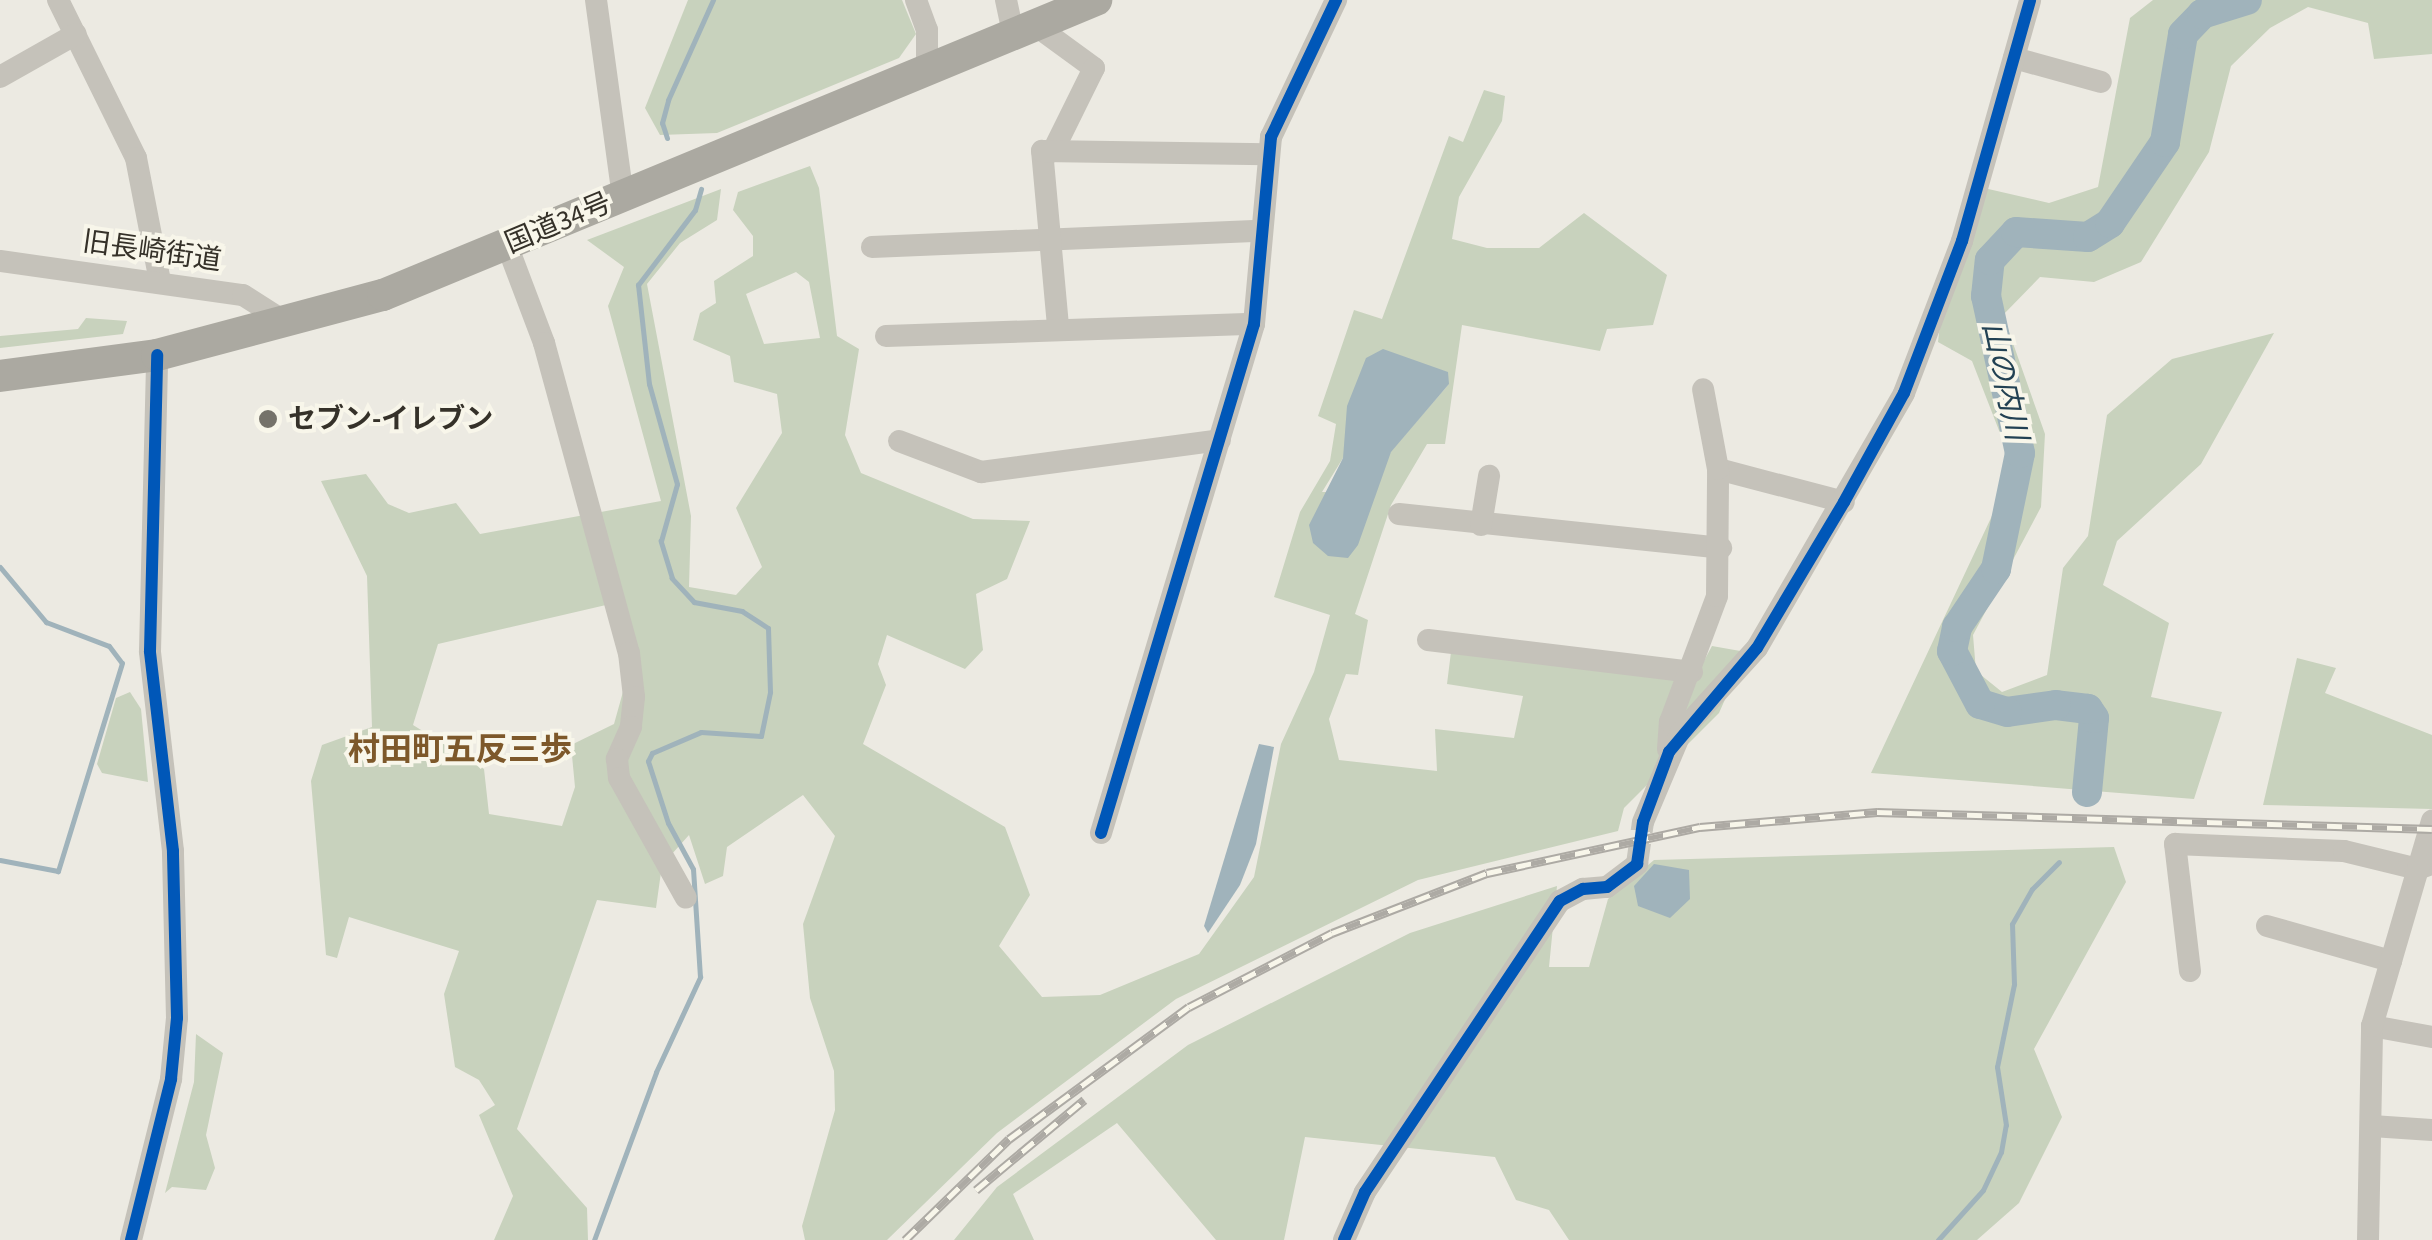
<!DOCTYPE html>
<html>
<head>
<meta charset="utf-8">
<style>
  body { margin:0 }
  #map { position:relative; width:2432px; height:1240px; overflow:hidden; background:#eceae2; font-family:"Source Sans 3","Noto Sans JP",sans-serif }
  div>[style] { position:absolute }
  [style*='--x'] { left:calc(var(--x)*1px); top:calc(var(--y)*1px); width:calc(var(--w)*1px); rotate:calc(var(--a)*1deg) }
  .green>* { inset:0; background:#c8d2bd }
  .water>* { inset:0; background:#a0b3bb }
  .stream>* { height:5px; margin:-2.5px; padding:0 2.5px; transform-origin:2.5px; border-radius:2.5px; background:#a0b3bb }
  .river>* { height:30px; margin:-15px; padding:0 15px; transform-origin:15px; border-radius:15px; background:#a0b3bb }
  .minor-tunnel>* { height:22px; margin-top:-11px; transform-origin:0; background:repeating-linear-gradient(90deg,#c7c5bd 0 22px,transparent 0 33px) }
  .minor>* { height:22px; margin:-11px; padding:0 11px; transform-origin:11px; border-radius:11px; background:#c5c2ba }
  .highway>* { height:32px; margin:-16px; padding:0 16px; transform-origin:16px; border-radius:16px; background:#aba9a1 }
  .rail>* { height:9px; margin-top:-4.5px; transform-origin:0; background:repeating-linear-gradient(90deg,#f8f6ea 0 15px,#adaaa4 0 30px); box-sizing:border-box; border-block:2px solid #adaaa4 }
  .cycleway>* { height:12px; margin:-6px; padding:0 6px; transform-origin:6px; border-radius:6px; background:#0057b8 }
  .dots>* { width:28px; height:28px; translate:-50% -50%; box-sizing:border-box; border:5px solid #f8f6ea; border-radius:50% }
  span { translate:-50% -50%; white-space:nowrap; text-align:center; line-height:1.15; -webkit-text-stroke:8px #f8f6ea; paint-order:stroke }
  .street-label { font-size:28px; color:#353129 }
  .poi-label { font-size:28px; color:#353129; font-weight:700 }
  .left { translate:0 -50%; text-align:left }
  .water-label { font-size:30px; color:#224153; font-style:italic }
  .quarter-label { font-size:32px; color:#7d582a; font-weight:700 }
</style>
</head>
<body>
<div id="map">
  <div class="green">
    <i style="clip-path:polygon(688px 0,902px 0,916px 34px,899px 58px,717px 133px,660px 135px,645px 108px)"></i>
    <i style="clip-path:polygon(2153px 0,2432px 0,2432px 54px,2374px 59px,2368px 23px,2308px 7px,2270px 28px,2231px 66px,2209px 152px,2141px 262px,2094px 282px,2040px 277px,2003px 315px,2045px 434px,2041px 507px,1973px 635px,1976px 671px,2002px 692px,2047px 675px,2063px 568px,2088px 536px,2107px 415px,2172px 359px,2274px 333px,2201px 464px,2117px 541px,2103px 585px,2169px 623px,2151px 697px,2222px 712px,2194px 799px,1871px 773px,2014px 469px,1972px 361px,1938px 342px,1943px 299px,1984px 188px,2049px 203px,2098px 187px,2130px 18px)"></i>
    <i style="clip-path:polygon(evenodd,1484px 90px,1505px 96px,1502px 121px,1459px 197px,1452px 239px,1487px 248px,1539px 248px,1584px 213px,1667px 275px,1653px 325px,1607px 329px,1600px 351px,1462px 325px,1445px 444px,1427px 444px,1391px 505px,1355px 614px,1368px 620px,1358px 675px,1346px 674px,1329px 719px,1339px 760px,1437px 771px,1435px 729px,1514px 738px,1523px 696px,1447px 684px,1451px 652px,1693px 681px,1712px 646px,1746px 652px,1719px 713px,1624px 808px,1618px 831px,1418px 880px,1176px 999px,997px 1133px,887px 1240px,805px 1240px,802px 1226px,835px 1110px,834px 1071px,810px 998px,803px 924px,835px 836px,803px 795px,727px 847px,723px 876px,705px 884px,689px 835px,662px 865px,656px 908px,597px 900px,517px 1129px,587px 1208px,588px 1240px,494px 1240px,513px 1196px,479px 1115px,495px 1105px,479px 1080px,455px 1067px,444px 994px,459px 951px,349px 917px,337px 958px,326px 955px,311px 781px,322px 745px,372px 727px,367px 576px,321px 481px,366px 474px,388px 504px,409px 513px,456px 503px,480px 534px,661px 501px,608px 306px,624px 267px,587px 240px,721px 189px,717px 220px,680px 243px,647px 284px,691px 516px,689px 587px,736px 595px,762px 567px,736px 508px,782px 433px,777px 394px,734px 382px,730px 356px,693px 340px,700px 313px,716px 303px,714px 281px,753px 256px,753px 236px,733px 210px,738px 192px,810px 166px,819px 188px,837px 336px,859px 349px,845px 435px,861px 473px,973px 519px,1030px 521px,1007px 579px,976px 594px,983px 650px,965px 669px,887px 635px,878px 664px,886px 685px,863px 744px,1005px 827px,1030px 895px,999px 946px,1042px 997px,1100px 995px,1199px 954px,1254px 877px,1281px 744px,1314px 672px,1330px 615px,1274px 597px,1300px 512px,1330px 461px,1336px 424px,1318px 416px,1354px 310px,1382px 319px,1449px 136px,1463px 142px,1484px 90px,796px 272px,809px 282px,820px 338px,764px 344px,746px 294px,796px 272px,1484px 90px,1449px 384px,1391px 451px,1373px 492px,1322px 492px,1343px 458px,1449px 384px,1484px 90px,606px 605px,626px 681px,614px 724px,571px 745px,575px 787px,562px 826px,489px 814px,484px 769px,413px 725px,438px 644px,606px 605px)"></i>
    <i style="clip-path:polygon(86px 318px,127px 321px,123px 334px,0 348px,0 336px,78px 329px)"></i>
    <i style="clip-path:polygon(2297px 658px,2336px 668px,2325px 693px,2432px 735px,2432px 809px,2263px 805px)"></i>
    <i style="clip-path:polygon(130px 692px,141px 709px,148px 782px,102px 773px,97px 764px,116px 698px)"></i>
    <i style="clip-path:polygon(2114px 847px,2126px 882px,2034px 1049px,2062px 1117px,2019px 1203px,1977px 1240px,1569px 1240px,1549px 1210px,1516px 1200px,1495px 1157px,1305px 1137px,1284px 1240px,1216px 1240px,1117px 1123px,1013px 1194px,1034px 1240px,954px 1240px,997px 1187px,1188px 1045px,1410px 933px,1557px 886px,1549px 967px,1589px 967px,1608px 899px,1654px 860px)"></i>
    <i style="clip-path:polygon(196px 1034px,223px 1053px,206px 1135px,215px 1168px,206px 1190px,172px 1187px,165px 1193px,194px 1082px)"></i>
  </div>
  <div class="water">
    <i style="clip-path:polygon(1383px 349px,1448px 372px,1449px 384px,1391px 452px,1358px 545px,1348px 558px,1328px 556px,1313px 543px,1309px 525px,1343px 458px,1347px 406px,1366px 358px)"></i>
    <i style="clip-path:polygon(1259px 744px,1274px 747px,1256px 844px,1240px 885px,1208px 933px,1204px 926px)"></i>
    <i style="clip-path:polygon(1654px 864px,1689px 870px,1690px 899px,1670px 918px,1638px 906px,1634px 886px)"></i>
  </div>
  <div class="stream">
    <i style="--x:667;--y:138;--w:16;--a:-108"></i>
    <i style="--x:662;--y:123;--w:24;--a:-75"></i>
    <i style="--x:668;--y:100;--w:110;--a:-65.8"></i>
    <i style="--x:0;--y:567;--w:72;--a:50.1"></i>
    <i style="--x:46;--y:622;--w:67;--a:20.9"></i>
    <i style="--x:109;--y:646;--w:21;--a:53"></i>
    <i style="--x:122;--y:663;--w:218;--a:107.1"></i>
    <i style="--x:58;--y:871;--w:59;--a:-169.3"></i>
    <i style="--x:594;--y:1240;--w:179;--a:-69.7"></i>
    <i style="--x:656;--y:1072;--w:105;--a:-65.1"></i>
    <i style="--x:700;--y:977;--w:108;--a:-93.7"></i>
    <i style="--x:693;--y:869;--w:52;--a:-118.5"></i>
    <i style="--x:668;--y:823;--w:65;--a:-107.9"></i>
    <i style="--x:648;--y:761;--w:9;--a:-63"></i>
    <i style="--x:652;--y:753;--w:53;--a:-23.2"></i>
    <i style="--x:701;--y:732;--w:60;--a:3.8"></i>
    <i style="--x:761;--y:736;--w:45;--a:-78.4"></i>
    <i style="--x:770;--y:692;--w:64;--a:-91.8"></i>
    <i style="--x:768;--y:628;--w:31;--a:-147"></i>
    <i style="--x:742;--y:611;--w:49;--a:-169.4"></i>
    <i style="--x:694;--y:602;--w:33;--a:-133"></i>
    <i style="--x:672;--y:578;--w:39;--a:-107"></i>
    <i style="--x:661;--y:541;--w:59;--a:-74.3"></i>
    <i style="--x:677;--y:484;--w:104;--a:-105.6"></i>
    <i style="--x:649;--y:384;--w:100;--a:-96.3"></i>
    <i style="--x:638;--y:285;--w:94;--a:-52.8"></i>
    <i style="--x:695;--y:210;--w:22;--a:-74"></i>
    <i style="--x:1938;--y:1240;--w:67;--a:-48"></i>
    <i style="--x:1983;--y:1190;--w:42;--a:-64.7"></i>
    <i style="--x:2001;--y:1152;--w:27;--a:-80"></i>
    <i style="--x:2006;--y:1125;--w:59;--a:-98.8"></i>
    <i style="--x:1997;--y:1067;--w:85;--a:-78.4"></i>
    <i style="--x:2014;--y:984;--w:60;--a:-91.9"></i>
    <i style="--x:2012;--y:924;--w:40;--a:-60.3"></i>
    <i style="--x:2032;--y:889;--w:38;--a:-45"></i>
  </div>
  <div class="river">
    <i style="--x:2087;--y:792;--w:74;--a:-84.6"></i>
    <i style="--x:2094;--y:718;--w:11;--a:-124"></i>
    <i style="--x:2088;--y:709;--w:32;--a:-173"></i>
    <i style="--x:2056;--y:705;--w:49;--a:171.9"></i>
    <i style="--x:2007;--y:712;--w:28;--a:-163"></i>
    <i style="--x:1980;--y:704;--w:60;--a:-117.8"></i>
    <i style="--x:1952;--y:651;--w:25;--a:-78"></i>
    <i style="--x:1957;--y:627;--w:70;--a:-56.1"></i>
    <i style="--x:1996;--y:569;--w:118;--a:-78.3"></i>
    <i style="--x:2020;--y:453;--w:161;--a:-102.2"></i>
    <i style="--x:1986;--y:296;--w:36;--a:-84"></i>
    <i style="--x:1990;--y:260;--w:38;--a:-47"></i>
    <i style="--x:2016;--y:232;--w:72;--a:4"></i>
    <i style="--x:2088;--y:237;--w:26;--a:-32"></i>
    <i style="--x:2110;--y:223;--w:98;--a:-55.8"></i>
    <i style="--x:2165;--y:142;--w:109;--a:-80.5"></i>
    <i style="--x:2183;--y:34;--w:28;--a:-46"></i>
    <i style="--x:2202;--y:14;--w:47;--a:-17.3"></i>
  </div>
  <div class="minor-tunnel">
    <i style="--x:1637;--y:864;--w:42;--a:-81.9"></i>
  </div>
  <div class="minor">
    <i style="--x:58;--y:0;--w:176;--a:63.7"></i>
    <i style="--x:136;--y:158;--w:125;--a:79"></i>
    <i style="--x:596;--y:0;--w:198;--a:82.2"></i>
    <i style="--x:916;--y:0;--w:32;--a:70"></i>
    <i style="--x:927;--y:30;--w:39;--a:90"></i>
    <i style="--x:1006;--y:0;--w:35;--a:78"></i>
    <i style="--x:1035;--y:25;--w:73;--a:36.1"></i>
    <i style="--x:1094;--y:68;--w:93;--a:116.3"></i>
    <i style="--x:2014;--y:58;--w:90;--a:15.4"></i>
    <i style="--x:0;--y:77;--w:87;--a:-29.5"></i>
    <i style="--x:507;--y:245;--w:105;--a:69.3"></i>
    <i style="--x:544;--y:343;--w:321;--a:74.7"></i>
    <i style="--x:629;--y:653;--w:44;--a:83.5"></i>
    <i style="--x:634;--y:697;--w:30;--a:96"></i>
    <i style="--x:631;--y:727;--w:35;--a:114"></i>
    <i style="--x:617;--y:759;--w:19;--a:84"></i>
    <i style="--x:619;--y:778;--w:137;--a:60.8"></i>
    <i style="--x:872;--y:247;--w:388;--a:-2.4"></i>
    <i style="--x:0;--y:261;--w:245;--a:8"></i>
    <i style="--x:243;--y:295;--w:52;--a:32.5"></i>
    <i style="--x:1058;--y:326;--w:176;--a:-95.2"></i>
    <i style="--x:1042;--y:151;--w:225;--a:0.8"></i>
    <i style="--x:886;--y:336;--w:368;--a:-1.9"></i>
    <i style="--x:899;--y:441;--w:88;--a:20.7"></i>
    <i style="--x:981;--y:472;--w:241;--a:-7.6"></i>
    <i style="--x:1718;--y:469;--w:130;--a:14.7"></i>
    <i style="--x:1399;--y:514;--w:324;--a:6"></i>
    <i style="--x:1481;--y:525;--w:50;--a:-80.7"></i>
    <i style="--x:1428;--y:640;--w:266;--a:6.9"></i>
    <i style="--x:1668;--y:749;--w:27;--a:-86"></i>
    <i style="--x:1670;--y:722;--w:134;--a:-69.5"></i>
    <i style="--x:1717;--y:596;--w:127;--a:-89.5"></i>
    <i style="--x:1718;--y:469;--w:81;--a:-100.6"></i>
    <i style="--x:1643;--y:822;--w:98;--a:-67.1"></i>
    <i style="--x:1681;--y:732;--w:113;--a:-47.9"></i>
    <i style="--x:1757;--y:648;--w:294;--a:-60"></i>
    <i style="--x:1904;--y:393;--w:163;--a:-69.1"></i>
    <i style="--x:1962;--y:241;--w:250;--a:-74.2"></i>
    <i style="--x:1101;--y:833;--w:531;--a:-73.27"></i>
    <i style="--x:1254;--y:324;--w:188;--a:-84.8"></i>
    <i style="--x:1271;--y:137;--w:152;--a:-64.6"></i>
    <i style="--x:2267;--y:926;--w:129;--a:15.8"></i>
    <i style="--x:2190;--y:971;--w:128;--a:-96.7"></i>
    <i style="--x:2175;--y:844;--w:169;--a:2.4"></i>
    <i style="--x:2344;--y:851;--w:76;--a:13.7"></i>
    <i style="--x:2418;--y:869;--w:12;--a:-20"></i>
    <i style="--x:2372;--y:1026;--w:61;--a:10.4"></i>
    <i style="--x:2372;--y:1126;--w:60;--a:3.8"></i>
    <i style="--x:131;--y:1240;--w:166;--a:-76"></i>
    <i style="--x:171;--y:1079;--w:61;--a:-84.4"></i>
    <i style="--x:177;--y:1018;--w:167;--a:-91.4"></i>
    <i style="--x:173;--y:851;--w:201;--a:-96.6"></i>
    <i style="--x:150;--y:651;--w:296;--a:-88.6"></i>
    <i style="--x:1344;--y:1240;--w:52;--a:-66.4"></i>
    <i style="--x:1365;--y:1192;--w:350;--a:-56.2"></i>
    <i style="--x:1560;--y:901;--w:26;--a:-28"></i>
    <i style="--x:1583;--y:889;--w:24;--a:-5"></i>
    <i style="--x:1607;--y:887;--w:38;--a:-37"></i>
    <i style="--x:2368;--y:1240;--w:214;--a:-88.9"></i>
    <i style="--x:2372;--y:1026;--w:214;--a:-73.7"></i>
  </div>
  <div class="highway">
    <i style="--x:0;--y:376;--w:158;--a:-7.6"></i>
    <i style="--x:157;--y:355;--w:234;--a:-14.9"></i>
    <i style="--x:383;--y:295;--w:772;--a:-22.48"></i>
  </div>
  <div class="rail">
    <i style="--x:976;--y:1190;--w:141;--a:-39.8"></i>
    <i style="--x:905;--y:1240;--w:145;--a:-44.2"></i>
    <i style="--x:1009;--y:1139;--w:223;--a:-36.3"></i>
    <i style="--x:1189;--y:1007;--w:161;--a:-27.4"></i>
    <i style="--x:1332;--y:933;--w:166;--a:-21.2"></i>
    <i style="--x:1487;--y:873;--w:218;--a:-12.2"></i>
    <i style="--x:1700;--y:827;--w:178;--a:-4.8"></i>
    <i style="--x:1877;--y:812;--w:555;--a:1.75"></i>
  </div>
  <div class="cycleway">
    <i style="--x:1101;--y:833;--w:531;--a:-73.27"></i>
    <i style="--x:1254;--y:324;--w:188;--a:-84.8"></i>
    <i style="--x:1271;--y:137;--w:152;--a:-64.6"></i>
    <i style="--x:131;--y:1240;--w:166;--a:-76"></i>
    <i style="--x:171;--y:1079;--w:61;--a:-84.4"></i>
    <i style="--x:177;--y:1018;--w:167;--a:-91.4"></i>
    <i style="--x:173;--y:851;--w:201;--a:-96.6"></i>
    <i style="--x:150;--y:651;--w:296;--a:-88.6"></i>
    <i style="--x:1344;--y:1240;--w:52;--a:-66.4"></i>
    <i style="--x:1365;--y:1192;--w:350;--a:-56.2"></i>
    <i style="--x:1560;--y:901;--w:26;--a:-28"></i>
    <i style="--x:1583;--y:889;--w:24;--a:-5"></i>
    <i style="--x:1607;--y:887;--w:38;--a:-37"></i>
    <i style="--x:1637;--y:864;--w:42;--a:-81.9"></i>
    <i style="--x:1643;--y:822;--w:75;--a:-69.6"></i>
    <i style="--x:1669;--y:752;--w:136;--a:-49.8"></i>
    <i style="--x:1757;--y:648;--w:170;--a:-59.2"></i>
    <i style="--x:1844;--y:502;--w:124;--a:-61.2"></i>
    <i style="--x:1904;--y:393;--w:163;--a:-69.1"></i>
    <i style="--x:1962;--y:241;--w:250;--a:-74.2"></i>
  </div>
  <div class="dots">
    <i style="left:268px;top:419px;background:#75726a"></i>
  </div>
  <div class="street-label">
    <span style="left:558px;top:223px;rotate:-23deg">国道34号</span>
    <span style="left:152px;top:251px;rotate:8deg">旧長崎街道</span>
  </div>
  <div class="poi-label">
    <span class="left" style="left:288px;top:419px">セブン-イレブン</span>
  </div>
  <div class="water-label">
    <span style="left:2004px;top:381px;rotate:78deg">山の内川</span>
  </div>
  <div class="quarter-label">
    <span style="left:460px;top:750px">村田町五反三歩</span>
  </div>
</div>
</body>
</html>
